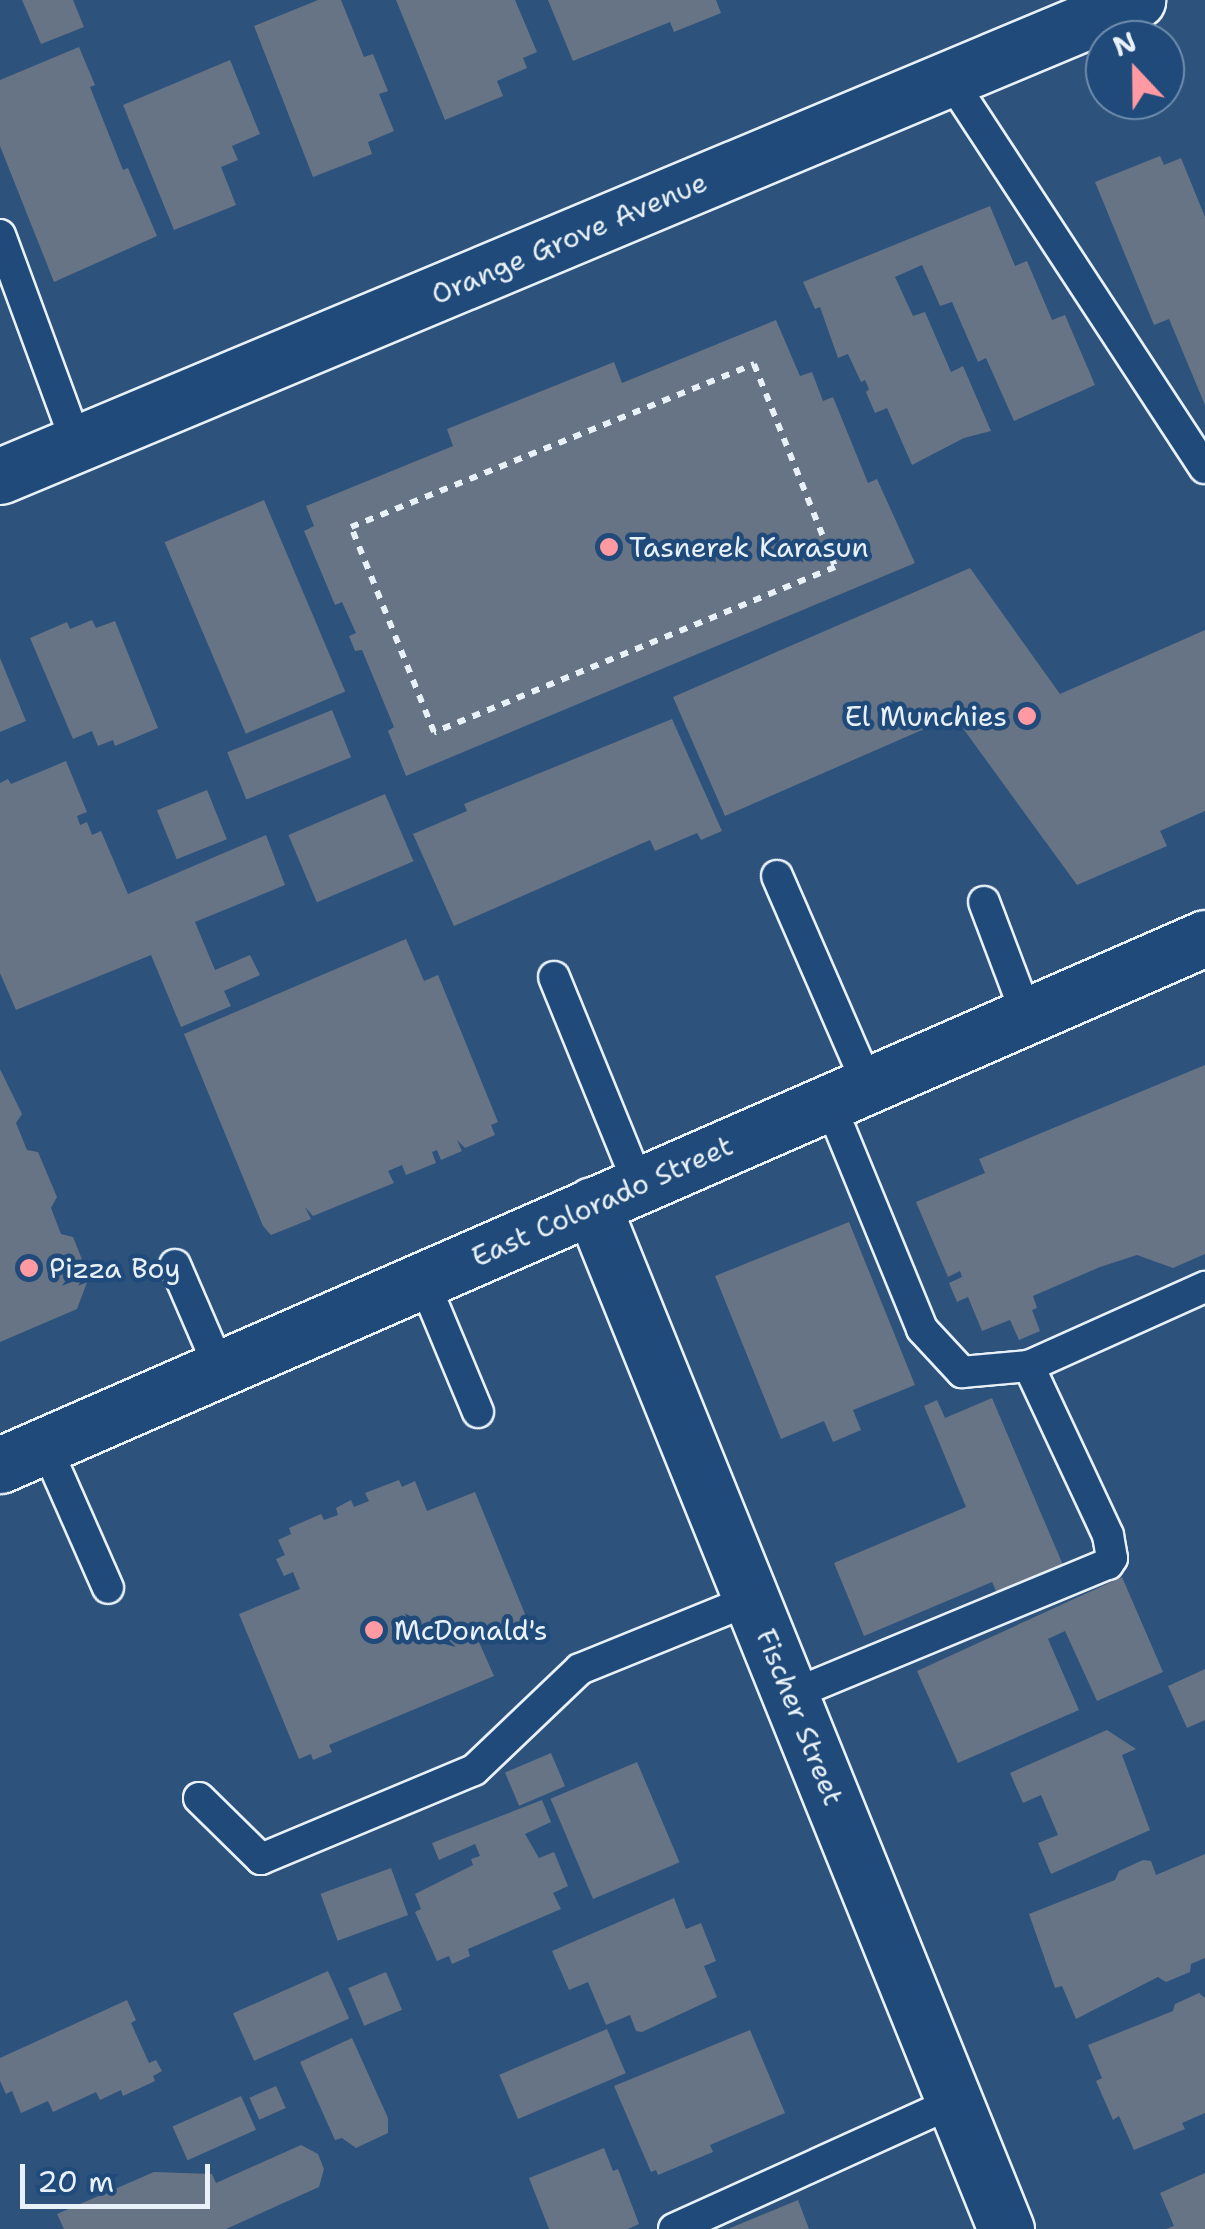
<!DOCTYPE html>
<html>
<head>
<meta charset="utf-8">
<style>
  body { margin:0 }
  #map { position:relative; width:1205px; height:2229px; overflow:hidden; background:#2d527c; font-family:"Shantell Sans",sans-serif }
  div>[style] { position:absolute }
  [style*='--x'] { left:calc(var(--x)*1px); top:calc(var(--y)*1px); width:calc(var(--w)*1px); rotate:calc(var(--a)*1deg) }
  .building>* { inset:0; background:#677486; transform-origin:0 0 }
  .path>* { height:6px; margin-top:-3px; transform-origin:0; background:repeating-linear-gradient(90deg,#e8f1f8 0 8px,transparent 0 16px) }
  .roads { filter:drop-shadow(2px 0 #e8f1f8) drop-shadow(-2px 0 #e8f1f8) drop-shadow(0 2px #e8f1f8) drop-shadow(0 -2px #e8f1f8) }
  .service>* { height:30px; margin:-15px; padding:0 15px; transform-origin:15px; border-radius:15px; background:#1f4a7a }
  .minor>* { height:55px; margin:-27.5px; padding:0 27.5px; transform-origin:27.5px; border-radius:27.5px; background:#1f4a7a }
  .primary>* { height:55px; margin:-27.5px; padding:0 27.5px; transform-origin:27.5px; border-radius:27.5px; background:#1f4a7a }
  .dots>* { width:28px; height:28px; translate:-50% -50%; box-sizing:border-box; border:5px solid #1f4a7a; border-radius:50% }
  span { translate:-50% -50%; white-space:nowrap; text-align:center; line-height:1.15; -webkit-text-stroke:9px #1f4a7a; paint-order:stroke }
  .street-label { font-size:28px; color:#e8f1f8 }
  .poi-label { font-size:28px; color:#e8f1f8 }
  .left { translate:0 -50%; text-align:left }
  .right { translate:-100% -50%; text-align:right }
  .north { position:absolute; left:1085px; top:20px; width:100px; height:100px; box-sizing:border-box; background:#1f4a7a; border:2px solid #6f8dac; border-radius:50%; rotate:338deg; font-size:28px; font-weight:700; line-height:40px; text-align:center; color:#e8f1f8 }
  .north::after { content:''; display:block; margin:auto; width:35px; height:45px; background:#ff9aa2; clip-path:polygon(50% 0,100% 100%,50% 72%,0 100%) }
  .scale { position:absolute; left:20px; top:2164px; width:190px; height:45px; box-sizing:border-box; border:5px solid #e8f1f8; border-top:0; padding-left:12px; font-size:30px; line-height:35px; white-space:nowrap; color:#e8f1f8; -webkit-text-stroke:8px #1f4a7a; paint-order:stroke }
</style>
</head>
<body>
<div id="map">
  <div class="building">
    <i style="clip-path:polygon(22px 0,73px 0,84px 27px,41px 44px)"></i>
    <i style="clip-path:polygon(318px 0,341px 0,364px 57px,373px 54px,388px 91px,379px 94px,394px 131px,368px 142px,372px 154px,313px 177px,254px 26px)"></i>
    <i style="clip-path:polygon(396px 0,515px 0,537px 52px,523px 58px,527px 68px,497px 81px,503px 96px,445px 120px)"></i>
    <i style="clip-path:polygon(548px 0,716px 0,721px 13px,674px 32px,670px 22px,573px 61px)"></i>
    <i style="clip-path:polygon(79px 47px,95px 85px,90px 87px,123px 170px,128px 168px,157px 236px,54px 282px,0 146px,0 80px)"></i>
    <i style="clip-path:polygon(230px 60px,260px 134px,232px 146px,238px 160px,221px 167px,236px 205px,174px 230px,123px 105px)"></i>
    <i style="clip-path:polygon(1160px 156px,1164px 165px,1181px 158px,1205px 217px,1205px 405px,1169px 319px,1154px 325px,1095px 182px)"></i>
    <i style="clip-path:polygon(990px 206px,1015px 266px,1027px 261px,1052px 320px,1065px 315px,1095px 385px,1014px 421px,986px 358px,978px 362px,952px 302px,940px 306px,922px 265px,895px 277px,913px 316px,925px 312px,951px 372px,963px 366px,991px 431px,964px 438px,912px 465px,887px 408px,875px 413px,866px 392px,869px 389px,865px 380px,861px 382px,848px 354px,838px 358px,820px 307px,815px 309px,803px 282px)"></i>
    <i style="clip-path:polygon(776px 320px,800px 376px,812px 372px,823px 401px,833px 397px,868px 483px,877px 479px,915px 563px,406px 776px,388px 731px,394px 727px,362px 650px,355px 651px,349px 636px,356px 633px,342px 602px,335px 605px,304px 531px,314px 526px,306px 506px,453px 446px,447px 429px,614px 362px,622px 383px)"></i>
    <i style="left:264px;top:500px;width:208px;height:108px;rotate:67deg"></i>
    <i style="clip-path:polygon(970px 568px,1060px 694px,1205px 630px,1205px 811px,1160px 831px,1167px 846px,1077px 885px,954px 716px,725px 816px,673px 697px)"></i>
    <i style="clip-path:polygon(92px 620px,96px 628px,115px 621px,158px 728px,115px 746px,113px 740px,98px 746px,92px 731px,73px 739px,30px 638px,67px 622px,70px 629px)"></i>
    <i style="clip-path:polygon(0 658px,26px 721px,0 732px)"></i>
    <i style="left:332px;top:710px;width:51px;height:113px;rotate:68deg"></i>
    <i style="clip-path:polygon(672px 719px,722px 831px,701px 840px,697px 833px,655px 851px,650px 840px,454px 926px,413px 834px,467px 811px,464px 804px)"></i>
    <i style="clip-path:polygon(66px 761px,87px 812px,77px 816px,80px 825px,87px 822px,92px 835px,101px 831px,128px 894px,266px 835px,285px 885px,195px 922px,215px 970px,250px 955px,260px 975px,224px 991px,231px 1006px,181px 1027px,151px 955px,16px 1010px,0 973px,0 783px,8px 779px,11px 784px)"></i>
    <i style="left:207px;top:790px;width:53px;height:54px;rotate:68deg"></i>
    <i style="left:385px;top:794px;width:73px;height:105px;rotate:67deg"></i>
    <i style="clip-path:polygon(406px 939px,424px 981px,438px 975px,498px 1122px,491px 1125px,495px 1135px,465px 1148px,457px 1140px,462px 1151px,441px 1160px,437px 1150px,432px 1152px,436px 1163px,406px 1175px,402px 1165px,388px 1171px,394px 1183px,313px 1216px,305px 1207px,311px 1219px,271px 1235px,263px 1226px,184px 1034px)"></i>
    <i style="clip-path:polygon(1205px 1065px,1205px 1254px,1173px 1268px,1137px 1255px,1100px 1267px,1033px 1296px,1037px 1308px,1032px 1310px,1040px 1331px,1019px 1340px,1010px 1320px,982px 1331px,968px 1297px,957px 1302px,949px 1283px,962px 1277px,960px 1271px,948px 1277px,916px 1202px,985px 1173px,979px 1159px)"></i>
    <i style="clip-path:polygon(0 1069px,22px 1114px,16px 1123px,27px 1150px,38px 1152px,57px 1197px,51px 1208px,61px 1234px,73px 1237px,89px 1277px,77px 1309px,0 1342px)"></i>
    <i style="clip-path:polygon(849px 1222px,915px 1385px,853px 1410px,861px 1430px,833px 1442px,824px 1421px,781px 1439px,715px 1276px)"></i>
    <i style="clip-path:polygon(992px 1398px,1063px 1565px,997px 1593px,992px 1582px,864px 1636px,834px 1563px,966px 1507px,924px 1406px,937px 1400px,945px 1418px)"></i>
    <i style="clip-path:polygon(399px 1480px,402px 1487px,415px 1481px,427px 1511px,475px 1492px,527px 1619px,478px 1640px,494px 1676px,329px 1745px,332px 1752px,313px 1760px,311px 1754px,299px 1759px,239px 1614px,300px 1589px,293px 1572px,284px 1576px,276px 1559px,285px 1555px,278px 1540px,291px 1534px,289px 1528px,321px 1514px,324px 1520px,338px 1515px,336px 1508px,351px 1500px,354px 1507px,369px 1501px,365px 1493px)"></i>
    <i style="clip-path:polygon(1122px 1577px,1163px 1672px,1097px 1701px,1065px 1631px,1048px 1639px,1079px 1710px,958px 1763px,917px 1671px)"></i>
    <i style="clip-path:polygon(1205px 1669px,1205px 1720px,1187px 1728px,1168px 1686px)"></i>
    <i style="clip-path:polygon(1107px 1730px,1136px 1749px,1122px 1755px,1150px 1830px,1051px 1874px,1038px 1843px,1058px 1835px,1041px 1795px,1023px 1803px,1010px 1773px)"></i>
    <i style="left:551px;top:1753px;width:36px;height:50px;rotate:67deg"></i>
    <i style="left:637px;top:1762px;width:109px;height:94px;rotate:67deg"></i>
    <i style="clip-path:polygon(542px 1800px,551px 1822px,525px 1834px,539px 1858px,554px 1852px,568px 1886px,553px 1893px,561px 1909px,468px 1949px,470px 1956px,452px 1964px,449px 1956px,437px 1961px,415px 1912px,421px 1909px,415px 1894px,473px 1865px,471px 1859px,480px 1856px,475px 1844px,439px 1860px,432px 1843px)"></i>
    <i style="clip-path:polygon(1205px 1854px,1205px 1958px,1191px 1964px,1190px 1972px,1166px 1982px,1158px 1977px,1076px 2019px,1062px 1986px,1055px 1988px,1029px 1914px,1115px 1880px,1119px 1871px,1143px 1860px,1151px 1861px,1156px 1875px)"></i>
    <i style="left:391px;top:1868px;width:50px;height:75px;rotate:70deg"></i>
    <i style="clip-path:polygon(674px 1898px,686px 1929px,701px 1923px,716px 1961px,704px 1966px,717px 1997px,642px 2032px,636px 2031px,630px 2015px,606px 2025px,588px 1982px,569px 1990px,552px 1951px)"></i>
    <i style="left:328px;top:1971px;width:52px;height:104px;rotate:66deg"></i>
    <i style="left:386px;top:1972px;width:41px;height:41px;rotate:67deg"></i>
    <i style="clip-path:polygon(1199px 1993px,1205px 1998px,1205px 2113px,1182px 2123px,1185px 2129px,1134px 2150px,1119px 2116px,1113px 2120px,1096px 2081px,1102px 2078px,1088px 2045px,1173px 2011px,1175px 2004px)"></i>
    <i style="clip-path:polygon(127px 2000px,136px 2020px,131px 2023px,149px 2063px,156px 2060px,162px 2071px,153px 2076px,155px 2081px,123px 2096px,121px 2090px,100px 2100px,96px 2092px,53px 2112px,48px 2101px,21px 2113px,12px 2091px,6px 2094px,0 2081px,0 2058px)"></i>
    <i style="left:607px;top:2029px;width:48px;height:117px;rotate:67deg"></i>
    <i style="clip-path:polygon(750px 2030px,785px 2113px,710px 2145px,713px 2152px,658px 2175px,656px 2170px,651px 2172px,614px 2086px)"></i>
    <i style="clip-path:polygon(352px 2038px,388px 2118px,388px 2133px,356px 2148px,342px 2138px,335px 2140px,300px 2062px)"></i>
    <i style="left:276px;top:2086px;width:24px;height:29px;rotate:66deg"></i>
    <i style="left:241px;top:2096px;width:37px;height:75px;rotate:66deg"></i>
    <i style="clip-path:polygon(301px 2145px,318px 2154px,324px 2169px,319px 2187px,226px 2229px,64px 2229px,57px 2214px,154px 2172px,212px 2174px,216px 2183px)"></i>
    <i style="clip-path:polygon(604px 2148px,613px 2171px,618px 2169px,639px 2224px,628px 2229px,549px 2229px,529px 2178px)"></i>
    <i style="clip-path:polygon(1205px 2173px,1205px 2229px,1166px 2229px,1174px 2226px,1160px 2193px)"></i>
    <i style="clip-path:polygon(798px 2200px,809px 2229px,728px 2229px)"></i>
  </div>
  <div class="path">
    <i style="--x:754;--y:364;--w:219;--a:68.2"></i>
    <i style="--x:835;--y:567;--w:434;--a:157.6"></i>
    <i style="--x:434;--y:732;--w:221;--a:-112"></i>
    <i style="--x:351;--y:527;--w:435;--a:-22"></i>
  </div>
  <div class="roads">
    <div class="service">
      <i style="--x:950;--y:79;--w:465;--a:56.8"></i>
      <i style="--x:0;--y:235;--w:223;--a:69.8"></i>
      <i style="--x:777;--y:876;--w:228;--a:66.5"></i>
      <i style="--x:984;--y:902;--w:122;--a:69.3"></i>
      <i style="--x:554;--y:977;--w:225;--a:67.8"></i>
      <i style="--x:829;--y:1102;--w:245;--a:67.7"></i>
      <i style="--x:922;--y:1329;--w:59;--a:47.1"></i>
      <i style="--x:962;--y:1372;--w:67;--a:-5.1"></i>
      <i style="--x:1029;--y:1366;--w:193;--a:-24.2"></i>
      <i style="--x:175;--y:1265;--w:113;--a:66.6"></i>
      <i style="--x:423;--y:1280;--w:143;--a:67.4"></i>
      <i style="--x:45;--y:1445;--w:156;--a:66.2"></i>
      <i style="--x:791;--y:1695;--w:343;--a:-22.5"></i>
      <i style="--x:1108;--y:1564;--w:7;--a:-56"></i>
      <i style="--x:1112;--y:1558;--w:23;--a:-100"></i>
      <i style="--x:1108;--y:1535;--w:187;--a:-115.1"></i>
      <i style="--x:199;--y:1798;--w:87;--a:44.5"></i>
      <i style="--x:261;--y:1859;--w:231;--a:-22.7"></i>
      <i style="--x:474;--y:1770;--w:146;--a:-43.6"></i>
      <i style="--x:580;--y:1669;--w:186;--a:-22.1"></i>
      <i style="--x:674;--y:2229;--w:307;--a:-24.4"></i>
    </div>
    <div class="minor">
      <i style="--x:0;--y:476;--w:1233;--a:-22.72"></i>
      <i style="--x:592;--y:1205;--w:1105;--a:67.99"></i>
    </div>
    <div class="primary">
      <i style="--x:0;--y:1465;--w:1315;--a:-23.62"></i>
    </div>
  </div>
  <div class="dots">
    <i style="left:609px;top:547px;background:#ff9aa2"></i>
    <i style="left:1027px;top:716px;background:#ff9aa2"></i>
    <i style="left:29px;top:1268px;background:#ff9aa2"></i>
    <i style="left:374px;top:1630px;background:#ff9aa2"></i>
  </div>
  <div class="street-label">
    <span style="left:569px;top:238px;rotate:-23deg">Orange Grove Avenue</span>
    <span style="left:602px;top:1201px;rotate:-24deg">East Colorado Street</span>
    <span style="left:800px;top:1717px;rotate:68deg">Fischer Street</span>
  </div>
  <div class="poi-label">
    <span class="left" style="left:629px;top:547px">Tasnerek Karasun</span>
    <span class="right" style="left:1007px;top:716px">El Munchies</span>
    <span class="left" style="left:49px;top:1268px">Pizza Boy</span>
    <span class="left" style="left:394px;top:1630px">McDonald's</span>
  </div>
  <div class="north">N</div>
  <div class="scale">20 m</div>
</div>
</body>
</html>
